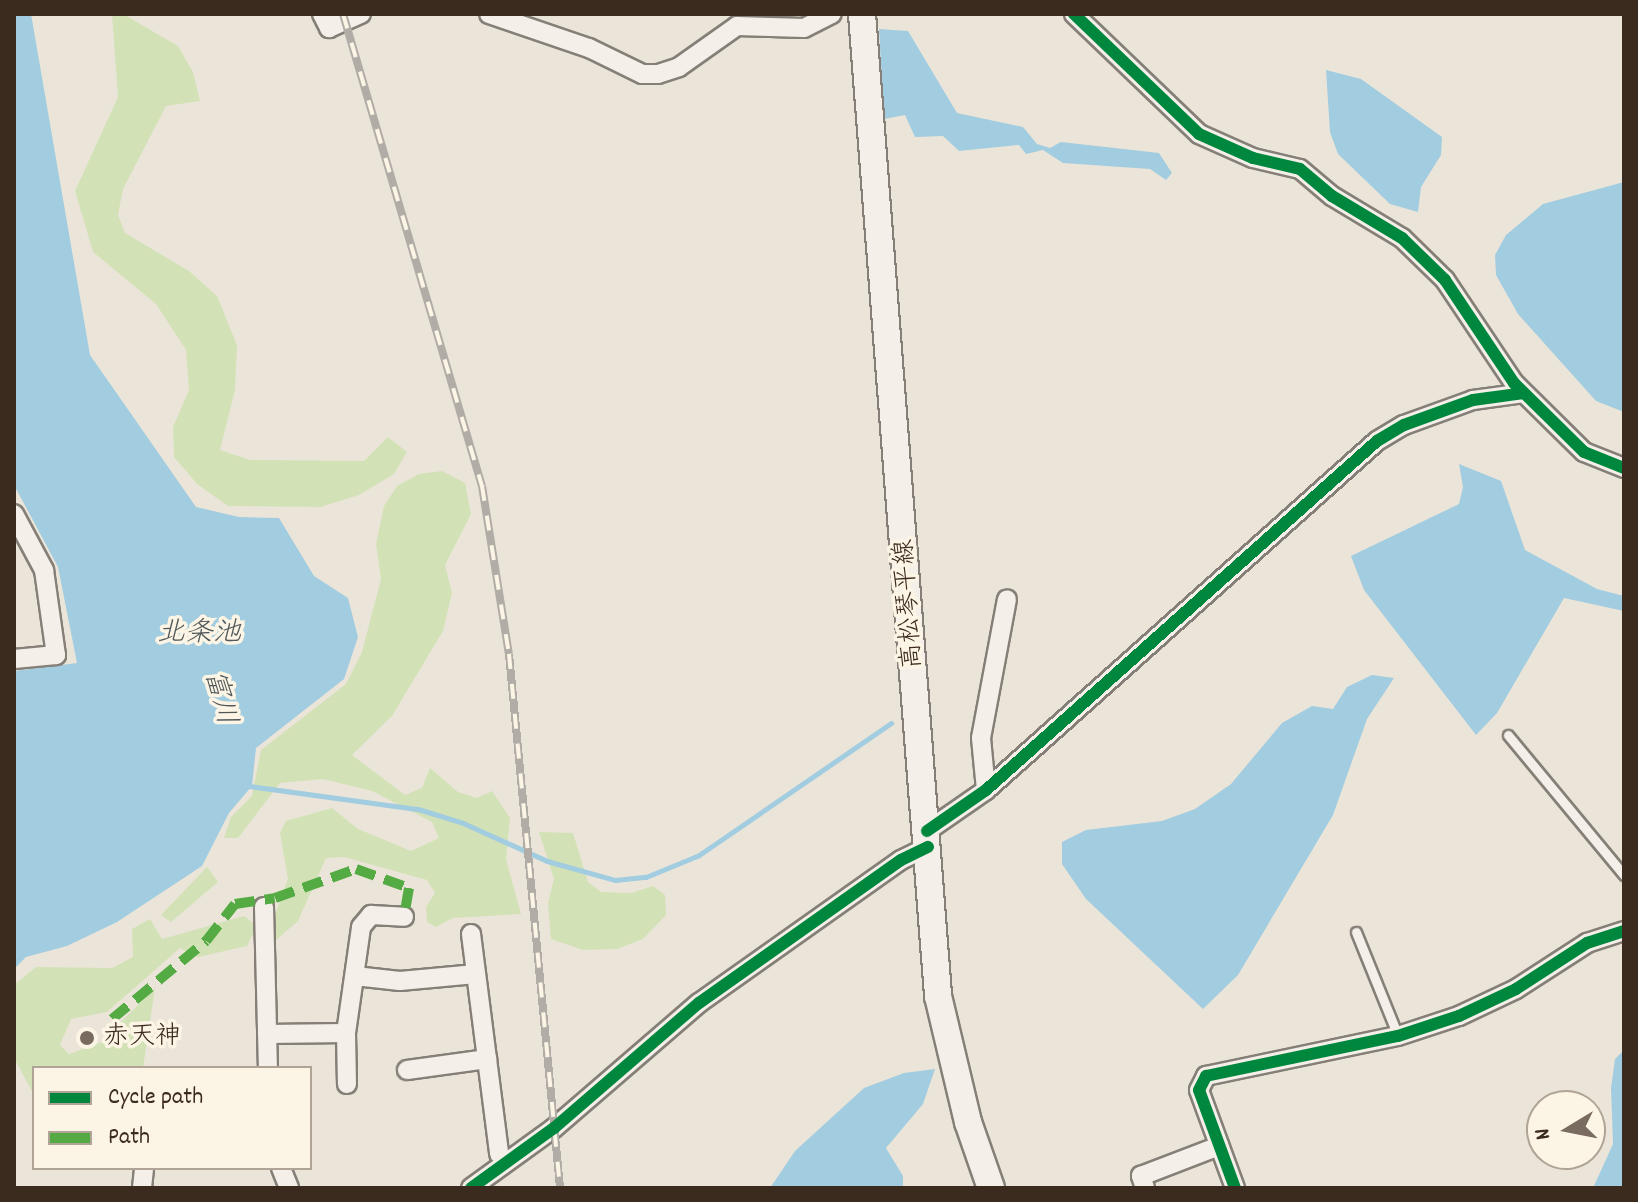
<!DOCTYPE html>
<html>
<head>
<meta charset="utf-8">
<style>
  body { margin:0 }
  #map { position:relative; width:1638px; height:1202px; overflow:hidden; background:#ebe5d9; font-family:Dekko,"Klee One",sans-serif }
  div>[style] { position:absolute }
  [style*='--x'] { left:calc(var(--x)*1px); top:calc(var(--y)*1px); width:calc(var(--w)*1px); rotate:calc(var(--a)*1deg) }
  .green>* { inset:0; background:#d2e2b6 }
  .water>* { inset:0; background:#a2cce0 }
  .stream>* { height:5px; margin:-2.5px; padding:0 2.5px; transform-origin:2.5px; border-radius:2.5px; background:#a2cce0 }
  .roads { filter:drop-shadow(2px 0 #857f77) drop-shadow(-2px 0 #857f77) drop-shadow(0 2px #857f77) drop-shadow(0 -2px #857f77) }
  .service>* { height:9px; margin:-4.5px; padding:0 4.5px; transform-origin:4.5px; border-radius:4.5px; background:#f4f0e9 }
  .minor>* { height:18px; margin:-9px; padding:0 9px; transform-origin:9px; border-radius:9px; background:#f4f0e9 }
  .secondary>* { height:26px; margin:-13px; padding:0 13px; transform-origin:13px; border-radius:13px; background:#f4f0e9 }
  .rail>* { height:8px; margin-top:-4px; transform-origin:0; background:repeating-linear-gradient(90deg,#fcf5e5 0 15px,#b1ada6 0 30px); box-sizing:border-box; border-block:2px solid #b1ada6 }
  .quiet>* { height:10px; margin-top:-5px; transform-origin:0; background:repeating-linear-gradient(90deg,#55ab43 0 20px,transparent 0 30px) }
  .cycleway>* { height:12px; margin:-6px; padding:0 6px; transform-origin:6px; border-radius:6px; background:#00873e }
  .dots>* { width:22px; height:22px; translate:-50% -50%; box-sizing:border-box; border:4px solid #fcf5e5; border-radius:50% }
  span { translate:-50% -50%; white-space:nowrap; text-align:center; line-height:1.15; -webkit-text-stroke:7px #fcf5e5; paint-order:stroke }
  .street-label { font-size:26px; color:#3b2a1e }
  .poi-label { font-size:26px; color:#3b2a1e }
  .left { translate:0 -50%; text-align:left }
  .water-label { font-size:28px; color:#515859; font-style:italic }
  .frame { position:absolute; inset:0; border:16px solid #3b2a1e; pointer-events:none }
  .legend { position:absolute; left:32px; top:1066px; width:280px; height:104px; box-sizing:border-box; background:#fcf5e5; border:2px solid #afa495; margin:0; padding:10px 14px; list-style:none; font-size:24px; color:#3b2a1e }
  .legend li { display:flex; align-items:center; gap:16px; height:40px }
  .legend b { width:40px; border:2px solid #afa495 }
  .north { position:absolute; left:1526px; top:1090px; width:80px; height:80px; box-sizing:border-box; background:#fcf5e5; border:2px solid #afa495; border-radius:50%; rotate:260deg; font-size:22px; font-weight:700; line-height:32px; text-align:center; color:#3b2a1e }
  .north::after { content:''; display:block; margin:auto; width:28px; height:36px; background:#796b5f; clip-path:polygon(50% 0,100% 100%,50% 72%,0 100%) }
</style>
</head>
<body>
<div id="map">
  <div class="green">
    <i style="clip-path:polygon(112px 14px,123px 14px,178px 46px,193px 72px,200px 101px,166px 106px,123px 189px,118px 215px,125px 233px,189px 271px,217px 296px,237px 345px,235px 390px,220px 450px,250px 460px,364px 461px,388px 437px,407px 452px,394px 474px,359px 495px,320px 507px,228px 506px,197px 484px,174px 457px,173px 427px,189px 390px,186px 350px,156px 304px,93px 252px,75px 191px,118px 97px)"></i>
    <i style="clip-path:polygon(442px 471px,465px 483px,471px 514px,445px 565px,452px 593px,443px 631px,392px 716px,352px 755px,405px 795px,422px 788px,430px 768px,458px 792px,477px 798px,492px 791px,510px 818px,506px 859px,521px 914px,453px 918px,436px 927px,427px 922px,426px 907px,435px 893px,427px 880px,344px 857px,326px 858px,298px 921px,276px 940px,274px 917px,288px 879px,280px 833px,286px 821px,332px 808px,358px 829px,411px 851px,439px 838px,432px 822px,372px 791px,323px 779px,280px 783px,238px 838px,224px 838px,231px 817px,252px 796px,261px 750px,346px 684px,362px 652px,381px 579px,376px 544px,384px 506px,397px 486px,419px 474px)"></i>
    <i style="clip-path:polygon(539px 832px,573px 833px,588px 882px,601px 892px,631px 893px,653px 886px,665px 895px,666px 915px,643px 939px,617px 949px,583px 950px,551px 939px,548px 903px,554px 879px)"></i>
    <i style="clip-path:polygon(207px 867px,218px 882px,171px 922px,161px 915px)"></i>
    <i style="clip-path:polygon(244px 916px,257px 926px,247px 946px,198px 957px,180px 948px,107px 1012px,71px 1019px,60px 1045px,69px 1054px,100px 1043px,155px 988px,143px 1068px,34px 1068px,34px 1095px,14px 1058px,14px 985px,36px 967px,112px 968px,133px 957px,132px 929px,150px 919px,162px 939px)"></i>
  </div>
  <div class="water">
    <i style="clip-path:polygon(14px 14px,31px 14px,90px 355px,196px 507px,239px 517px,279px 518px,314px 576px,348px 598px,358px 637px,344px 679px,256px 748px,252px 786px,229px 813px,202px 866px,117px 922px,67px 946px,26px 957px,14px 969px,14px 671px,77px 663px,58px 567px,14px 485px)"></i>
    <i style="clip-path:polygon(879px 29px,908px 31px,957px 113px,1023px 127px,1037px 144px,1050px 148px,1061px 142px,1159px 153px,1172px 173px,1166px 180px,1150px 169px,1063px 163px,1043px 150px,1026px 154px,1019px 145px,959px 151px,943px 136px,915px 137px,905px 115px,884px 119px)"></i>
    <i style="clip-path:polygon(1326px 70px,1361px 79px,1442px 137px,1441px 155px,1421px 187px,1418px 212px,1390px 204px,1338px 154px,1330px 132px)"></i>
    <i style="clip-path:polygon(1624px 182px,1624px 412px,1596px 401px,1518px 314px,1496px 275px,1495px 255px,1506px 235px,1543px 204px)"></i>
    <i style="clip-path:polygon(1459px 464px,1501px 481px,1525px 550px,1597px 589px,1624px 596px,1624px 611px,1564px 598px,1497px 713px,1476px 735px,1364px 590px,1351px 556px,1459px 504px,1463px 487px)"></i>
    <i style="clip-path:polygon(1372px 675px,1394px 678px,1367px 719px,1333px 815px,1238px 975px,1203px 1009px,1086px 899px,1062px 864px,1062px 842px,1086px 830px,1162px 821px,1195px 809px,1231px 784px,1282px 723px,1312px 706px,1333px 709px,1347px 687px)"></i>
    <i style="clip-path:polygon(1624px 1050px,1624px 1188px,1593px 1188px,1613px 1144px,1611px 1088px,1615px 1059px)"></i>
    <i style="clip-path:polygon(935px 1069px,923px 1104px,886px 1148px,903px 1176px,903px 1188px,770px 1188px,795px 1151px,864px 1088px,904px 1073px)"></i>
  </div>
  <div class="stream">
    <i style="--x:249;--y:786;--w:171;--a:7.8"></i>
    <i style="--x:418;--y:809;--w:47;--a:17.3"></i>
    <i style="--x:463;--y:823;--w:92;--a:24.3"></i>
    <i style="--x:547;--y:861;--w:71;--a:15.6"></i>
    <i style="--x:615;--y:880;--w:31;--a:-6"></i>
    <i style="--x:646;--y:877;--w:57;--a:-22.5"></i>
    <i style="--x:699;--y:855;--w:233;--a:-34.5"></i>
  </div>
  <div class="roads">
    <div class="service">
      <i style="--x:1508;--y:735;--w:182;--a:50.4"></i>
      <i style="--x:1356;--y:932;--w:112;--a:68"></i>
    </div>
    <div class="minor">
      <i style="--x:322;--y:14;--w:16;--a:63"></i>
      <i style="--x:329;--y:28;--w:35;--a:-24"></i>
      <i style="--x:489;--y:14;--w:106;--a:18.8"></i>
      <i style="--x:589;--y:48;--w:59;--a:26.1"></i>
      <i style="--x:642;--y:74;--w:16;--a:0"></i>
      <i style="--x:658;--y:74;--w:22;--a:-18"></i>
      <i style="--x:679;--y:67;--w:71;--a:-35.3"></i>
      <i style="--x:737;--y:26;--w:67;--a:1.7"></i>
      <i style="--x:804;--y:28;--w:31;--a:-27"></i>
      <i style="--x:1074;--y:14;--w:173;--a:43.8"></i>
      <i style="--x:1199;--y:134;--w:59;--a:24"></i>
      <i style="--x:1253;--y:158;--w:48;--a:13.2"></i>
      <i style="--x:1300;--y:169;--w:42;--a:40.2"></i>
      <i style="--x:1332;--y:196;--w:82;--a:31"></i>
      <i style="--x:1402;--y:238;--w:60;--a:44.3"></i>
      <i style="--x:1445;--y:280;--w:124;--a:56.2"></i>
      <i style="--x:1514;--y:383;--w:98;--a:44.6"></i>
      <i style="--x:1584;--y:452;--w:43;--a:21.8"></i>
      <i style="--x:14;--y:514;--w:64;--a:61.8"></i>
      <i style="--x:44;--y:570;--w:86;--a:82"></i>
      <i style="--x:56;--y:655;--w:42;--a:174.6"></i>
      <i style="--x:986;--y:790;--w:52;--a:-95.5"></i>
      <i style="--x:981;--y:738;--w:141;--a:-79.4"></i>
      <i style="--x:927;--y:831;--w:72;--a:-34.8"></i>
      <i style="--x:986;--y:790;--w:524;--a:-41.75"></i>
      <i style="--x:1377;--y:441;--w:31;--a:-31"></i>
      <i style="--x:1404;--y:425;--w:73;--a:-19.9"></i>
      <i style="--x:1473;--y:400;--w:51;--a:-7.8"></i>
      <i style="--x:264;--y:907;--w:161;--a:88.6"></i>
      <i style="--x:471;--y:934;--w:222;--a:82.7"></i>
      <i style="--x:355;--y:976;--w:45;--a:6.3"></i>
      <i style="--x:400;--y:981;--w:76;--a:-5.3"></i>
      <i style="--x:346;--y:1033;--w:51;--a:88.9"></i>
      <i style="--x:267;--y:1034;--w:79;--a:-0.7"></i>
      <i style="--x:346;--y:1033;--w:107;--a:-81.9"></i>
      <i style="--x:361;--y:927;--w:16;--a:-50"></i>
      <i style="--x:371;--y:915;--w:33;--a:3"></i>
      <i style="--x:407;--y:1070;--w:81;--a:-7.8"></i>
      <i style="--x:281;--y:1168;--w:22;--a:68"></i>
      <i style="--x:142;--y:1188;--w:20;--a:-84"></i>
      <i style="--x:471;--y:1188;--w:102;--a:-35.9"></i>
      <i style="--x:554;--y:1128;--w:191;--a:-40.8"></i>
      <i style="--x:699;--y:1003;--w:247;--a:-35.3"></i>
      <i style="--x:901;--y:860;--w:30;--a:-26"></i>
      <i style="--x:1145;--y:1188;--w:13;--a:-108"></i>
      <i style="--x:1141;--y:1176;--w:84;--a:-21"></i>
      <i style="--x:1235;--y:1188;--w:104;--a:-110.2"></i>
      <i style="--x:1199;--y:1090;--w:16;--a:-63"></i>
      <i style="--x:1206;--y:1076;--w:196;--a:-11.8"></i>
      <i style="--x:1398;--y:1036;--w:64;--a:-18.2"></i>
      <i style="--x:1459;--y:1016;--w:63;--a:-25.3"></i>
      <i style="--x:1516;--y:989;--w:85;--a:-32.9"></i>
      <i style="--x:1587;--y:943;--w:39;--a:-18"></i>
    </div>
    <div class="secondary">
      <i style="--x:862;--y:14;--w:985;--a:85.57"></i>
      <i style="--x:938;--y:996;--w:130;--a:76.6"></i>
      <i style="--x:968;--y:1122;--w:70;--a:70.8"></i>
    </div>
  </div>
  <div class="rail">
    <i style="--x:343;--y:14;--w:492;--a:73.6"></i>
    <i style="--x:482;--y:486;--w:170;--a:80.9"></i>
    <i style="--x:509;--y:654;--w:536;--a:84.54"></i>
  </div>
  <div class="quiet">
    <i style="--x:112;--y:1019;--w:122;--a:-39.7"></i>
    <i style="--x:206;--y:941;--w:47;--a:-51.9"></i>
    <i style="--x:235;--y:904;--w:40;--a:-8.5"></i>
    <i style="--x:275;--y:898;--w:86;--a:-19.7"></i>
    <i style="--x:356;--y:869;--w:56;--a:19.7"></i>
    <i style="--x:409;--y:888;--w:29;--a:100"></i>
  </div>
  <div class="cycleway">
    <i style="--x:1074;--y:14;--w:173;--a:43.8"></i>
    <i style="--x:1199;--y:134;--w:59;--a:24"></i>
    <i style="--x:1253;--y:158;--w:48;--a:13.2"></i>
    <i style="--x:1300;--y:169;--w:42;--a:40.2"></i>
    <i style="--x:1332;--y:196;--w:82;--a:31"></i>
    <i style="--x:1402;--y:238;--w:60;--a:44.3"></i>
    <i style="--x:1445;--y:280;--w:124;--a:56.2"></i>
    <i style="--x:1514;--y:383;--w:98;--a:44.6"></i>
    <i style="--x:1584;--y:452;--w:43;--a:21.8"></i>
    <i style="--x:927;--y:831;--w:72;--a:-34.8"></i>
    <i style="--x:986;--y:790;--w:524;--a:-41.75"></i>
    <i style="--x:1377;--y:441;--w:31;--a:-31"></i>
    <i style="--x:1404;--y:425;--w:73;--a:-19.9"></i>
    <i style="--x:1473;--y:400;--w:51;--a:-7.8"></i>
    <i style="--x:471;--y:1188;--w:102;--a:-35.9"></i>
    <i style="--x:554;--y:1128;--w:191;--a:-40.8"></i>
    <i style="--x:699;--y:1003;--w:247;--a:-35.3"></i>
    <i style="--x:901;--y:860;--w:30;--a:-26"></i>
    <i style="--x:1235;--y:1188;--w:104;--a:-110.2"></i>
    <i style="--x:1199;--y:1090;--w:16;--a:-63"></i>
    <i style="--x:1206;--y:1076;--w:196;--a:-11.8"></i>
    <i style="--x:1398;--y:1036;--w:64;--a:-18.2"></i>
    <i style="--x:1459;--y:1016;--w:63;--a:-25.3"></i>
    <i style="--x:1516;--y:989;--w:85;--a:-32.9"></i>
    <i style="--x:1587;--y:943;--w:39;--a:-18"></i>
  </div>
  <div class="dots">
    <i style="left:87px;top:1038px;background:#796b5f"></i>
  </div>
  <div class="street-label">
    <span style="left:910px;top:604px;rotate:-94deg">高松琴平線</span>
  </div>
  <div class="poi-label">
    <span class="left" style="left:103px;top:1038px">赤天神</span>
  </div>
  <div class="water-label">
    <span style="left:199px;top:635px">北条池</span>
    <span style="left:218px;top:698px;rotate:75deg">富川</span>
  </div>
  <div class="frame"></div>
  <ul class="legend">
  <li><b style="height:10px;background:#00873e"></b>Cycle path</li>
  <li><b style="height:10px;background:#55ab43"></b>Path</li>
  </ul>
  <div class="north">N</div>
</div>
</body>
</html>
